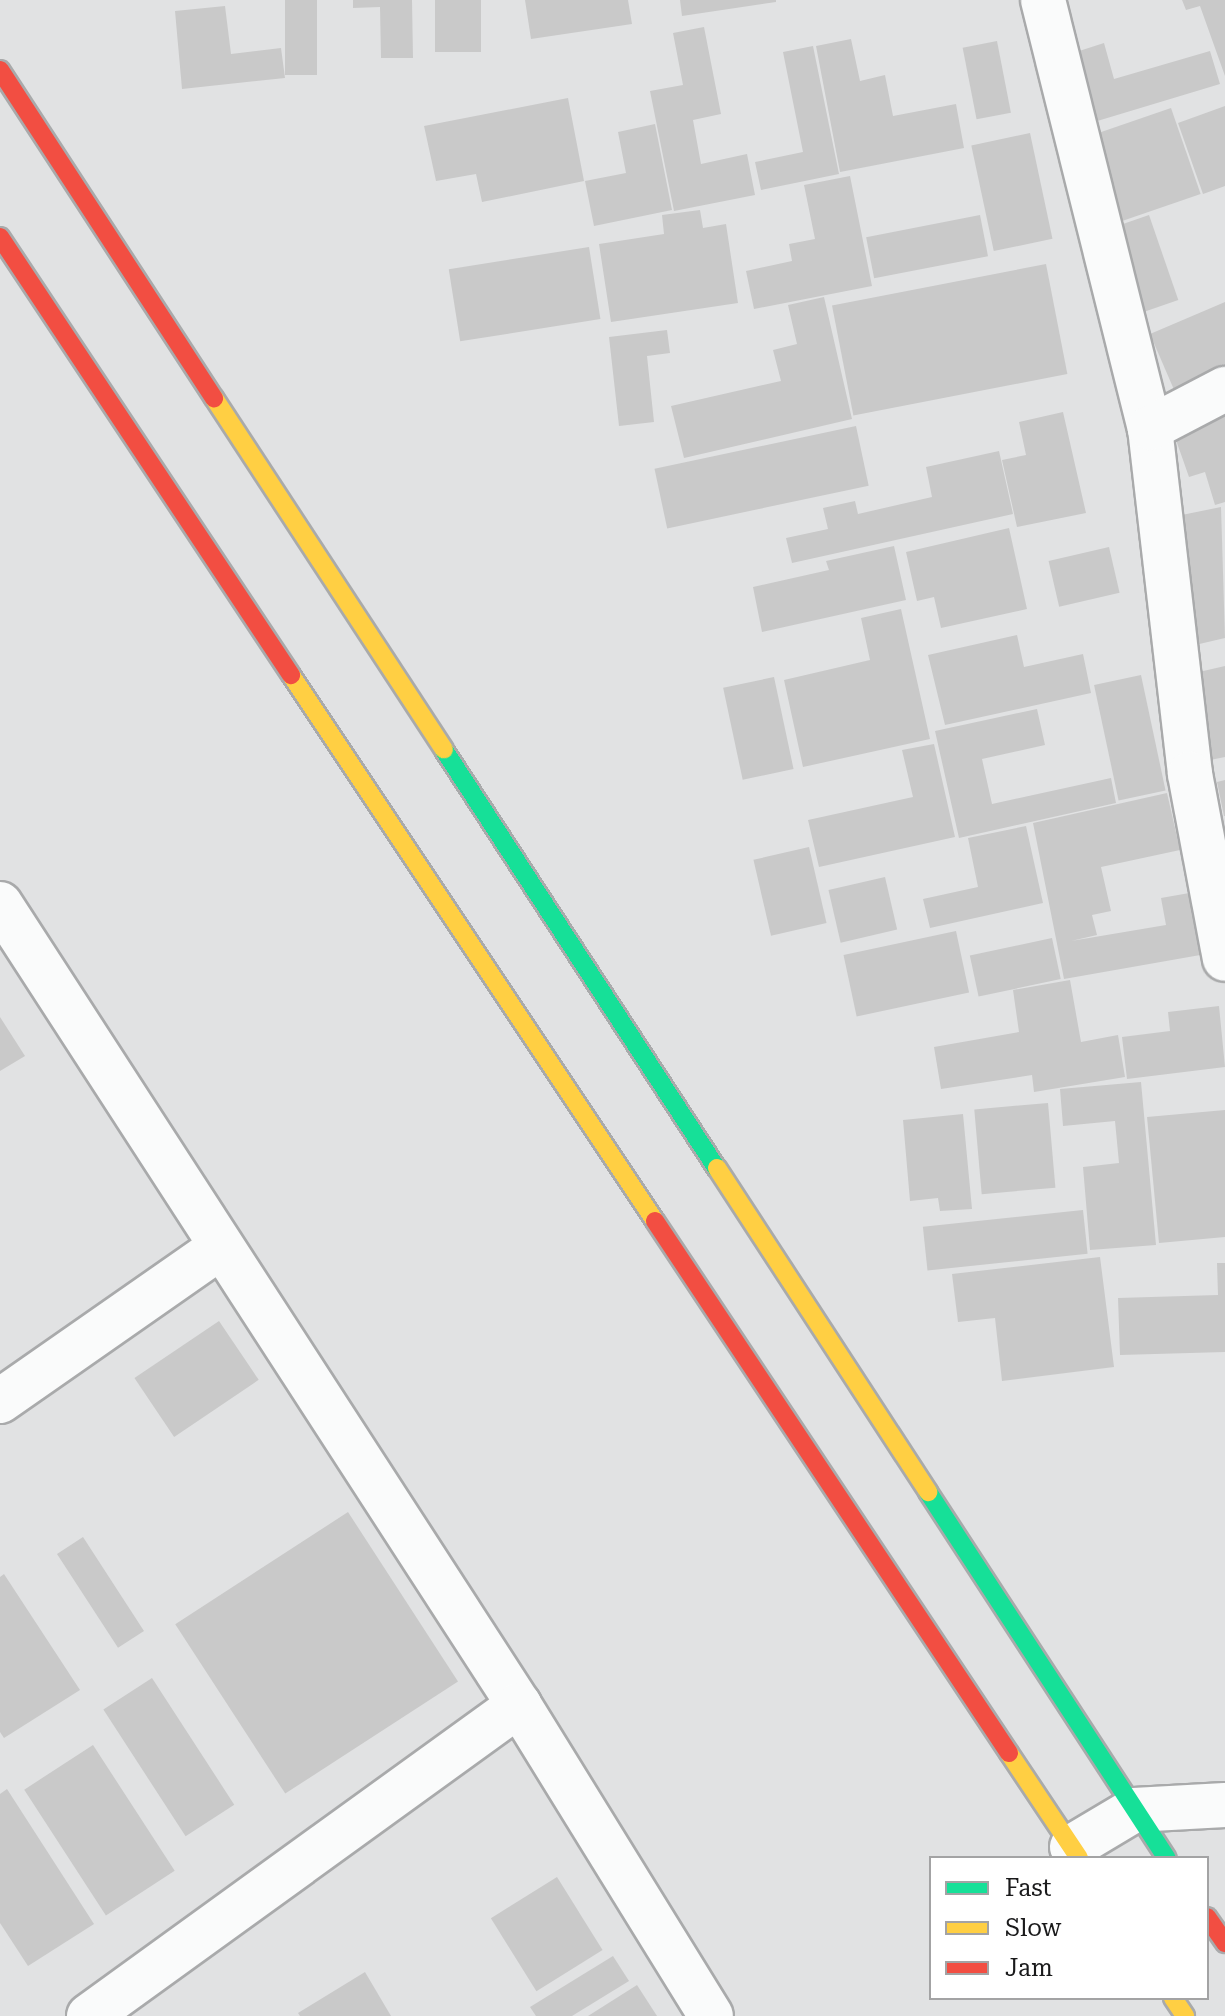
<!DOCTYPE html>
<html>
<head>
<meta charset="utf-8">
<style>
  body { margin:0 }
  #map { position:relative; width:1225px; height:2016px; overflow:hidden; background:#e1e2e3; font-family:"Roboto Serif",serif }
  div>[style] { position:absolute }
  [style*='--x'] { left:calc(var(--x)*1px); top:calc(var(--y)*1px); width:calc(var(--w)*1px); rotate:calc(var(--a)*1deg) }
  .building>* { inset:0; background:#c9c9c9; transform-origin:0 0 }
  .roads { filter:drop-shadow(2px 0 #a9aaab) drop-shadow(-2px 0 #a9aaab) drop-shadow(0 2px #a9aaab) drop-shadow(0 -2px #a9aaab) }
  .street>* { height:44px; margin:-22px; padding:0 22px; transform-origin:22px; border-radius:22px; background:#fafbfb }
  .fast>* { height:18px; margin:-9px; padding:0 9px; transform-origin:9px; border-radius:9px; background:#16e098 }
  .slow>* { height:18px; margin:-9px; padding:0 9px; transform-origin:9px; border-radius:9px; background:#ffcf43 }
  .jam>* { height:18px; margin:-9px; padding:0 9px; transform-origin:9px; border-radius:9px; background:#f24e42 }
  span { translate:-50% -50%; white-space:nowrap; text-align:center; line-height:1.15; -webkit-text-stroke:8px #fff; paint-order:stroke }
  .legend { position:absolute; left:929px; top:1856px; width:280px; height:144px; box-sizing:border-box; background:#fff; border:2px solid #a3a3a4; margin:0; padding:10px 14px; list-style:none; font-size:24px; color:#1a1a1b }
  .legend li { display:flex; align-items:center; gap:16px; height:40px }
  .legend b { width:40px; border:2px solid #a3a3a4 }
</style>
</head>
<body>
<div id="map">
  <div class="building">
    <i style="left:285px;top:0;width:32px;height:75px"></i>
    <i style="clip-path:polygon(353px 0,412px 0,413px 58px,381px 58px,380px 7px,353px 8px)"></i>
    <i style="left:435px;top:0;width:46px;height:52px"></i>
    <i style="clip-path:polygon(525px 0,628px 0,632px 24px,531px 39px)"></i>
    <i style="clip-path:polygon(680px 0,776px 0,776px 2px,682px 16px)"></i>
    <i style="clip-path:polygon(1182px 0,1225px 0,1225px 76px,1200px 6px,1186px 10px)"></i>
    <i style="clip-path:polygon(225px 6px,231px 54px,281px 48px,285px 78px,182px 89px,175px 11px)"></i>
    <i style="clip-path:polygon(704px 27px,721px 114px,693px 120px,701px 164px,747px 154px,755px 195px,674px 211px,650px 91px,683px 85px,673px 33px)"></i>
    <i style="clip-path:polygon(851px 39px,860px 81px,885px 75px,893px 116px,956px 104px,964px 148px,840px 172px,816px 46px)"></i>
    <i style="left:997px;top:41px;width:73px;height:35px;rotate:79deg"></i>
    <i style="clip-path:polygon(1104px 43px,1114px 79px,1210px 51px,1220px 84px,1094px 122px,1073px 53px)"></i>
    <i style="clip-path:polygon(813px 46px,839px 174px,761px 190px,755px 162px,803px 152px,783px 52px)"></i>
    <i style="clip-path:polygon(568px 98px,584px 181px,482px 202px,476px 174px,436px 181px,424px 126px)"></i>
    <i style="clip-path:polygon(1225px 106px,1225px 186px,1203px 194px,1178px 123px)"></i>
    <i style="left:1171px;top:108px;width:91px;height:83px;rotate:71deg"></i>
    <i style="clip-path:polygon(655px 124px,672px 210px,594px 226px,585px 181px,626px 173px,618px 132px)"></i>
    <i style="left:1030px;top:133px;width:108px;height:60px;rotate:78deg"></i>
    <i style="clip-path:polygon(850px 176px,872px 286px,754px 309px,746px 271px,792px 261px,789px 244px,815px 239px,804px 185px)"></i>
    <i style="clip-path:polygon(700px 210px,703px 228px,726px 224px,738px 303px,611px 322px,599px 244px,664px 234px,662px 215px)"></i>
    <i style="left:980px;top:215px;width:42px;height:116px;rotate:79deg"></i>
    <i style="left:1149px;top:215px;width:90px;height:39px;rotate:71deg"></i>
    <i style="left:589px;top:247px;width:73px;height:142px;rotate:81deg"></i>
    <i style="left:1046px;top:264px;width:112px;height:218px;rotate:79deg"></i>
    <i style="clip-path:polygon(824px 297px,852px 419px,684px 458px,671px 406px,781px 381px,773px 350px,797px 344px,788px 305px)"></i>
    <i style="clip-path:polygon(1225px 302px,1225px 370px,1175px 392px,1150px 334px)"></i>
    <i style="clip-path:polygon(667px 330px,670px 353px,647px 356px,654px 422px,619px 426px,609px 337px)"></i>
    <i style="clip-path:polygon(1225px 404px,1225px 502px,1215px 505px,1205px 472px,1189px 477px,1170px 423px)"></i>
    <i style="clip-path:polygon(1063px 412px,1086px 513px,1017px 527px,1002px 460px,1026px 455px,1019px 422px)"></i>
    <i style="left:856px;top:426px;width:61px;height:206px;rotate:78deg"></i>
    <i style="clip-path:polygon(999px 451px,1013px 514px,792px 563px,786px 538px,828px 529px,823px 508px,855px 501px,858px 514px,932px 497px,926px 467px)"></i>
    <i style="clip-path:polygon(1221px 507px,1225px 638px,1195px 645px,1167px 518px)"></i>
    <i style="clip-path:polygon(1009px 528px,1027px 609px,941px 628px,934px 597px,917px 601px,906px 552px)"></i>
    <i style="clip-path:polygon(894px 546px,906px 600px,762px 632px,753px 587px,829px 570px,826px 561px)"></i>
    <i style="left:1109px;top:547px;width:47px;height:62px;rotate:77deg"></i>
    <i style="clip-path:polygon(901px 609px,930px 739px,803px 767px,784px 680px,870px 660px,861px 618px)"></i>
    <i style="clip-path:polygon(1017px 635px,1024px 667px,1083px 654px,1091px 693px,945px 725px,928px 655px)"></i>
    <i style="clip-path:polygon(1225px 666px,1225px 757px,1205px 761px,1186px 675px)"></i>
    <i style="left:1141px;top:675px;width:118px;height:48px;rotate:78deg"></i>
    <i style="left:774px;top:677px;width:94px;height:52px;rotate:78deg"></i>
    <i style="clip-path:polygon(1037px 709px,1045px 745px,982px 759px,992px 804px,1111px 778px,1116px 803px,959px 838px,935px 731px)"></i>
    <i style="clip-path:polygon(934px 744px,955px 837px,819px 867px,808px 820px,913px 797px,902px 750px)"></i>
    <i style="clip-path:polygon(1225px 780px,1225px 816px,1224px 816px,1217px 782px)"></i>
    <i style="clip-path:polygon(1167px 793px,1180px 850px,1101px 867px,1111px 911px,1092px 915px,1097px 935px,1071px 941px,1166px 925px,1161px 898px,1195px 892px,1206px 954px,1064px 979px,1033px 823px)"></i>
    <i style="clip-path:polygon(1026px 826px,1043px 903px,930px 928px,923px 899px,978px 887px,968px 838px)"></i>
    <i style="left:809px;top:847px;width:78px;height:57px;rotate:77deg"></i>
    <i style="left:885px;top:877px;width:54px;height:58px;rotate:77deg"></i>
    <i style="left:956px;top:931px;width:63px;height:115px;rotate:78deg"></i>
    <i style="left:1052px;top:938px;width:42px;height:84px;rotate:78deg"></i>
    <i style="clip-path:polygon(1070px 980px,1081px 1042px,1118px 1035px,1125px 1077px,1034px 1092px,1032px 1075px,941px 1089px,934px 1047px,1019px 1032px,1013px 990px)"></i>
    <i style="clip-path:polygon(1219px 1006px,1225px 1067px,1127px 1079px,1122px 1037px,1170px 1031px,1168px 1012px)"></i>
    <i style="clip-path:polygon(0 1017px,25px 1056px,0 1071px)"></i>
    <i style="clip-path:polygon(1141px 1082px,1156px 1245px,1090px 1250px,1083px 1167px,1119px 1163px,1115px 1121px,1063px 1126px,1060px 1089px)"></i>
    <i style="left:1048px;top:1103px;width:85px;height:74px;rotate:85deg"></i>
    <i style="clip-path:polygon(1225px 1110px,1225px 1237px,1159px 1243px,1147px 1117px)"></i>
    <i style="clip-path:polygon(963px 1114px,972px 1209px,940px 1211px,938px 1198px,910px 1201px,903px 1120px)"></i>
    <i style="left:1083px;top:1210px;width:44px;height:161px;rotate:84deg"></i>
    <i style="clip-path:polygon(1100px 1257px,1114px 1367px,1002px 1381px,995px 1318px,958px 1322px,952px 1274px)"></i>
    <i style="clip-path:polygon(1217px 1263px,1225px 1263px,1225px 1352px,1120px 1355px,1118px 1298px,1218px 1295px)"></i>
    <i style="left:219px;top:1321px;width:71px;height:102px;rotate:56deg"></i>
    <i style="left:348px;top:1512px;width:202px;height:206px;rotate:57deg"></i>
    <i style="left:83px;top:1537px;width:112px;height:31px;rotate:57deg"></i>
    <i style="clip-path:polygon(4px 1574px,80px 1690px,4px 1738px,0 1732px,0 1577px)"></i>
    <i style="left:152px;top:1678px;width:151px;height:58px;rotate:57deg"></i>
    <i style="left:93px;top:1745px;width:150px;height:82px;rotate:57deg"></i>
    <i style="clip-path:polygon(7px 1789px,94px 1924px,28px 1966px,0 1923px,0 1794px)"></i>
    <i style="left:557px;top:1877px;width:86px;height:78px;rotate:58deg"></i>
    <i style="clip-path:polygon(613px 1956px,629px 1981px,572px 2016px,536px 2016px,530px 2007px)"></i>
    <i style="clip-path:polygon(365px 1972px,391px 2016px,300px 2016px,298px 2013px)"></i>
    <i style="clip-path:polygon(637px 1985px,657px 2016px,588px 2016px)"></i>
  </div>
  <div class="roads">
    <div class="street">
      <i style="--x:1043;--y:0;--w:441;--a:76"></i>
      <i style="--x:1150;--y:428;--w:348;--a:83.4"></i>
      <i style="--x:1190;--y:774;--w:188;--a:79.3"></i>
      <i style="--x:1150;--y:428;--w:85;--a:-27.5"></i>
      <i style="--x:0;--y:904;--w:954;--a:57.06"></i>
      <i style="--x:519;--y:1705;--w:365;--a:58.3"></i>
      <i style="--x:0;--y:1401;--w:267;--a:-34.9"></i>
      <i style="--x:1072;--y:1847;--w:72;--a:-30.8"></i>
      <i style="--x:1134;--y:1810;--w:91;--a:-3.1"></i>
      <i style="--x:89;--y:2016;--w:531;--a:-35.88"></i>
    </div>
    <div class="fast">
      <i style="--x:444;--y:750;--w:499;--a:56.9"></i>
      <i style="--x:928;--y:1492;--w:437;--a:56.9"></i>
    </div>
    <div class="slow">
      <i style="--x:214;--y:398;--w:420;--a:56.8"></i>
      <i style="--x:291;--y:675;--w:656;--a:56.31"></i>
      <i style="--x:717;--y:1168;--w:387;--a:56.9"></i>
      <i style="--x:1009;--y:1753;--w:126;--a:56.3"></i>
      <i style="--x:1173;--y:1998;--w:22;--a:56"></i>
    </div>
    <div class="jam">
      <i style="--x:0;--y:70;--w:392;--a:56.9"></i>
      <i style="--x:0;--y:237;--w:526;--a:56.4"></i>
      <i style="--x:655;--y:1221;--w:639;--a:56.36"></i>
      <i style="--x:1207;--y:1917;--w:32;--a:55"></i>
    </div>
  </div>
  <ul class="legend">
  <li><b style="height:10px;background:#16e098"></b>Fast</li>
  <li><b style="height:10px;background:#ffcf43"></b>Slow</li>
  <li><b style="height:10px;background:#f24e42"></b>Jam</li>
  </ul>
</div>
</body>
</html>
